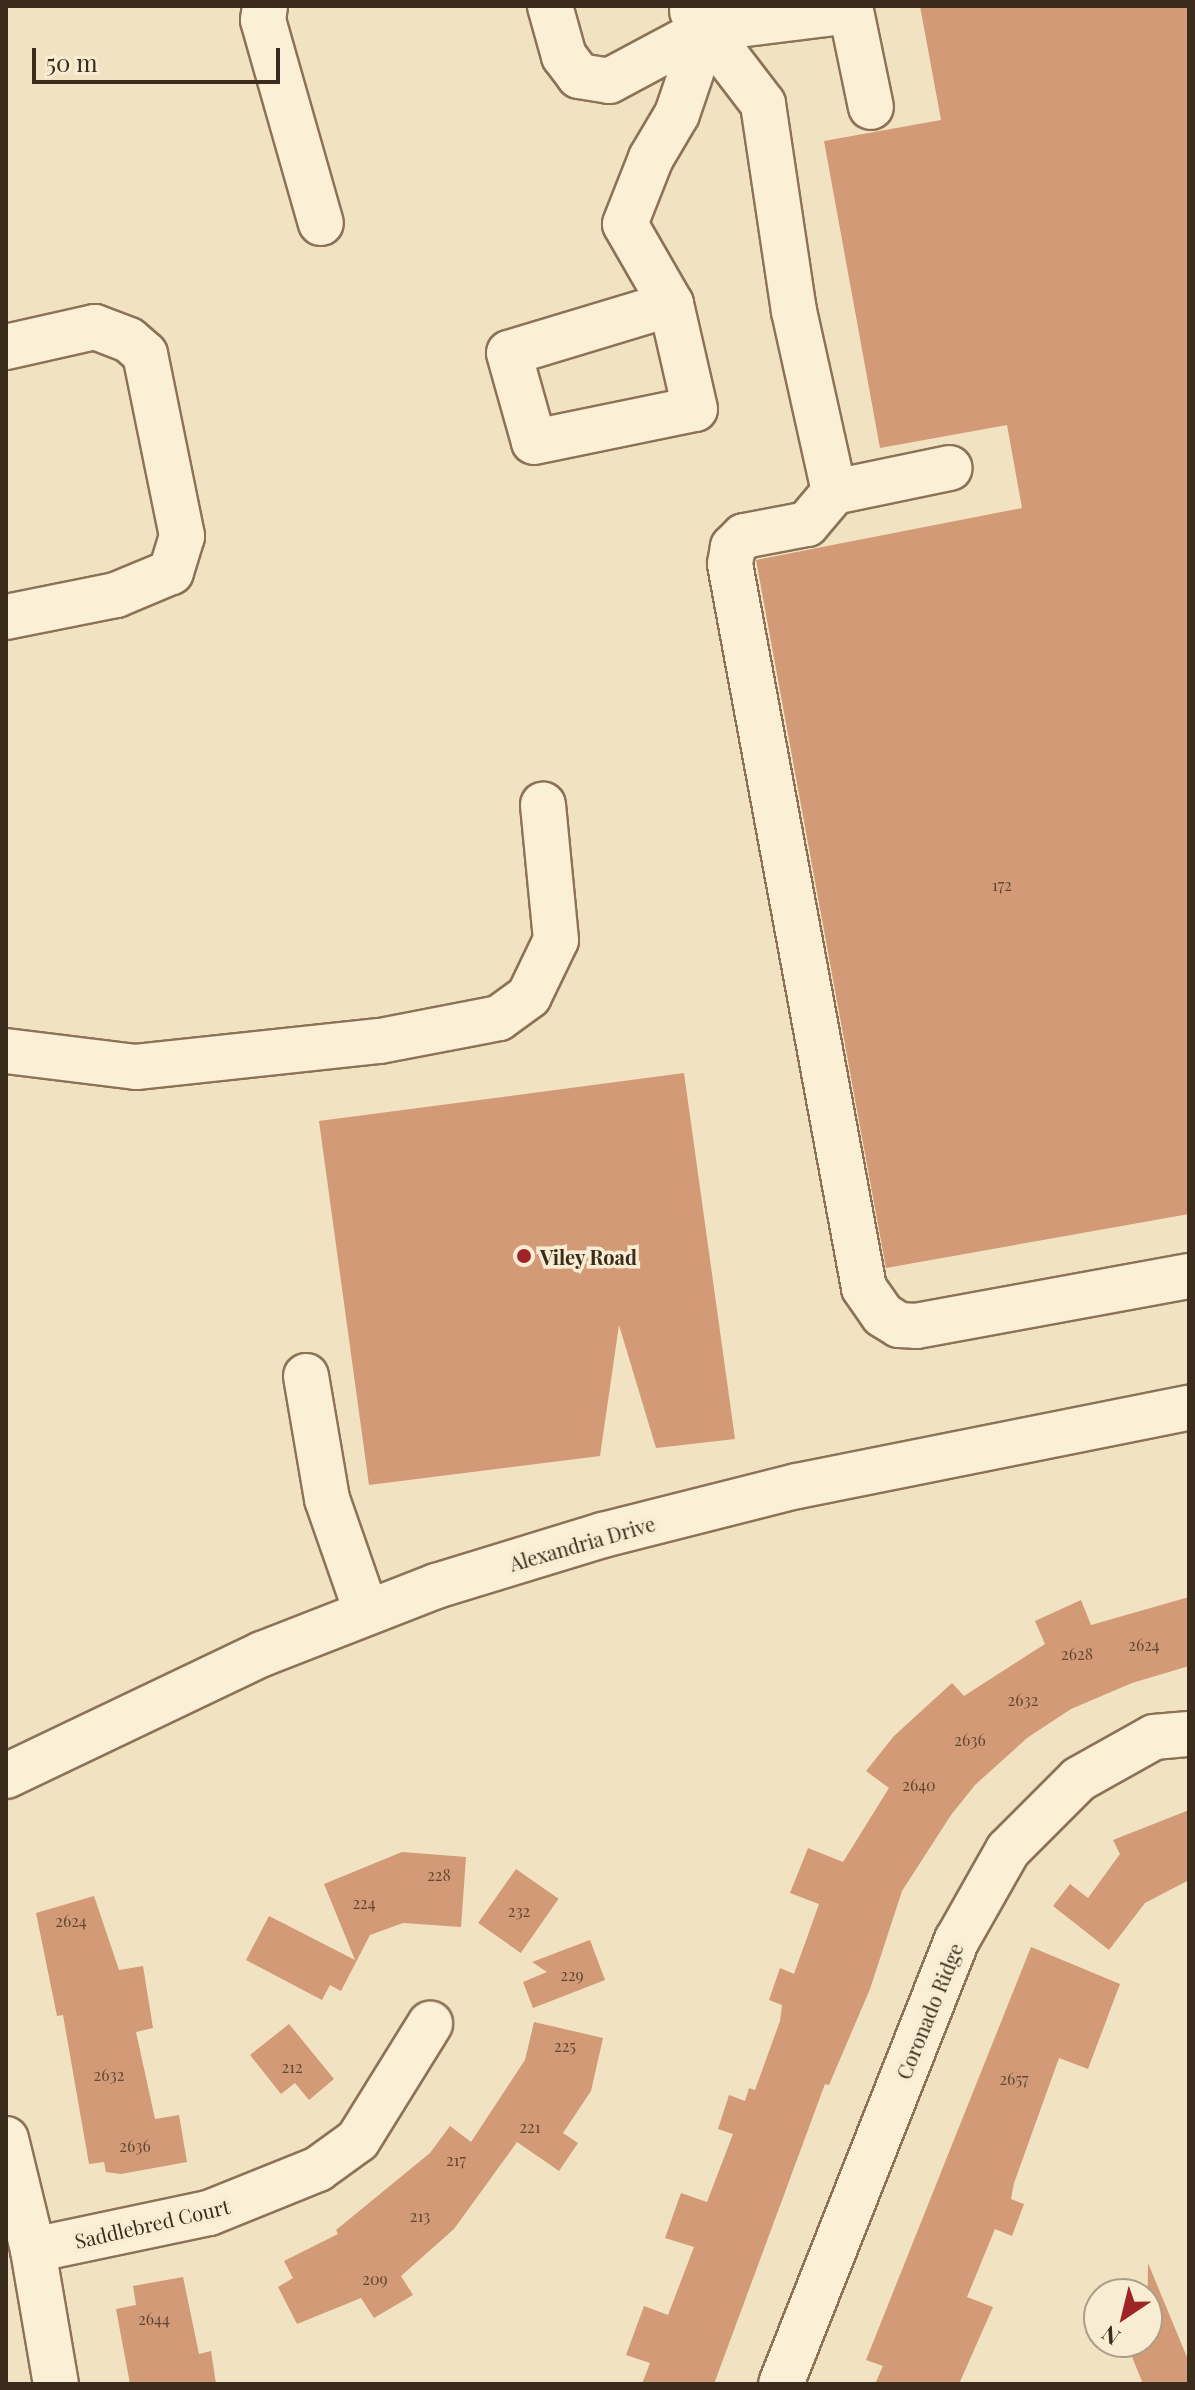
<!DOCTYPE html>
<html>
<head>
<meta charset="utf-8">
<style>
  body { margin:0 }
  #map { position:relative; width:1195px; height:2390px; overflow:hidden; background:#f1e2c2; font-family:"Playfair Display",serif }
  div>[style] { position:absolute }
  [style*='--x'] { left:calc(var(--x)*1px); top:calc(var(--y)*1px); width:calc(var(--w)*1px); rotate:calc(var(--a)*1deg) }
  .building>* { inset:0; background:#d29a76; transform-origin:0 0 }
  .roads { filter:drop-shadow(2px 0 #8c7358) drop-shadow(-2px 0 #8c7358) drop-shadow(0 2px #8c7358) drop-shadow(0 -2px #8c7358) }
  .minor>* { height:44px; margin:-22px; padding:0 22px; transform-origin:22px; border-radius:22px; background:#fbefd6 }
  .dots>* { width:22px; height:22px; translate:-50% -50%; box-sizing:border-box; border:4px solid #f8ecd2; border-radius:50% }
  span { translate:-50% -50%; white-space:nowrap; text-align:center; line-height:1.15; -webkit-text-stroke:7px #f8ecd2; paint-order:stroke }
  .number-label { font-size:16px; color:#614733 }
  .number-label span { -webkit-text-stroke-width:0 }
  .poi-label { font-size:20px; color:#3b2b1d; font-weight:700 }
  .left { translate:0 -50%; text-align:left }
  .street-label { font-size:20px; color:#3b2b1d }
  .frame { position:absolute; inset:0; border:8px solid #3b2b1d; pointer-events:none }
  .north { position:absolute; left:1083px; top:2278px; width:80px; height:80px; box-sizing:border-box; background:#f8ecd2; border:2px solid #ac9f8a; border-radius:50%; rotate:215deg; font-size:22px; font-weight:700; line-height:32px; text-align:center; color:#3b2b1d }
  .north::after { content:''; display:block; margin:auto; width:28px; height:36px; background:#9f2427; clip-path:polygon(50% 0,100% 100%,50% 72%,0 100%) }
  .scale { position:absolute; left:32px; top:48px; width:248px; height:36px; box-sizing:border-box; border:4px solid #3b2b1d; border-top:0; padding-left:10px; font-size:24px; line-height:28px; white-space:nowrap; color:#3b2b1d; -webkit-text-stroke:6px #f8ecd2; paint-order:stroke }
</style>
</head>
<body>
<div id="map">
  <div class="building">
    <i style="clip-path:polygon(920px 6px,1189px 6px,1189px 1214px,886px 1268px,756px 560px,1022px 508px,1007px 425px,880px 448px,824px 141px,941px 120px)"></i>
    <i style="clip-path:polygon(684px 1073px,735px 1439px,656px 1448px,619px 1325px,600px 1456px,369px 1485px,319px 1121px)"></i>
    <i style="clip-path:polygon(1189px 1597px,1189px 1666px,1132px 1683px,1071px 1709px,1027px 1738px,975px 1785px,951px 1815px,902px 1891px,870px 1989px,829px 2085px,825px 2084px,714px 2384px,642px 2384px,650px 2363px,626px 2355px,644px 2306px,668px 2315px,694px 2247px,665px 2238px,681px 2193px,707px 2202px,733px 2134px,718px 2129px,729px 2095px,745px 2101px,749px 2088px,755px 2090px,780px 2021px,782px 2005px,769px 2000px,780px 1968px,794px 1974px,819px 1904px,790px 1893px,808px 1848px,843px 1862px,889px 1788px,866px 1771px,894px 1736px,952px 1683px,964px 1696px,1045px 1644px,1035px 1621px,1081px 1600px,1091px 1625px)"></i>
    <i style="clip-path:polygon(1189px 1810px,1189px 1880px,1145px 1903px,1109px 1950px,1053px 1906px,1070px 1884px,1088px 1898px,1120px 1854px,1113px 1840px)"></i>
    <i style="clip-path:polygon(402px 1852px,466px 1857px,461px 1927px,403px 1923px,370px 1935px,341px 1991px,330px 1985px,322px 2000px,246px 1960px,269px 1916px,355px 1960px,324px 1884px)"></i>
    <i style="left:516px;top:1869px;width:52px;height:66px;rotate:35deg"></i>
    <i style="clip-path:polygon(94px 1896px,119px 1970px,143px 1966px,153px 2028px,136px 2032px,155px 2119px,179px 2115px,187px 2162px,121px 2174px,106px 2172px,104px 2162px,89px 2164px,63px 2015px,57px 2016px,36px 1913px)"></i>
    <i style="clip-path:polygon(590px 1940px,605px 1980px,533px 2008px,523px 1982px,547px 1972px,532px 1962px)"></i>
    <i style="clip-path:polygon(1031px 1947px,1120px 1984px,1088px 2069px,1059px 2058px,1014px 2183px,1011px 2199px,1024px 2204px,1012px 2236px,995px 2229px,967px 2297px,993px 2307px,959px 2384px,875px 2384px,883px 2366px,866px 2360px)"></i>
    <i style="clip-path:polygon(534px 2022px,603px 2038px,591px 2091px,563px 2133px,578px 2143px,559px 2171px,517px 2142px,454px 2229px,401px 2276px,413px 2295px,374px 2318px,361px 2298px,297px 2324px,278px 2287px,293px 2278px,284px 2261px,338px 2234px,336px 2230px,430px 2153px,450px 2126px,471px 2142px,525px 2060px)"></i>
    <i style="clip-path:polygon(289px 2024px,334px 2079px,309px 2100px,295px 2083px,281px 2094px,250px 2055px)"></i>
    <i style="clip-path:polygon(1148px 2263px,1189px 2362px,1189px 2384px,1143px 2384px,1126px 2342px,1147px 2342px)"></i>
    <i style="clip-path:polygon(183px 2277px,199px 2354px,211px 2351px,216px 2384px,130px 2384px,116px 2309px,136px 2305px,133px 2286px)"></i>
  </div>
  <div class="roads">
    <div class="minor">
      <i style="--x:265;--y:6;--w:14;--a:98"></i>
      <i style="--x:263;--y:20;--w:211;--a:74.1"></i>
      <i style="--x:550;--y:6;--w:52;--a:74.4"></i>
      <i style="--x:564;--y:56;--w:25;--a:53"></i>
      <i style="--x:579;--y:76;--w:30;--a:9"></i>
      <i style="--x:609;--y:81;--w:110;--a:-28.2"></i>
      <i style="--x:706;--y:29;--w:146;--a:-7.1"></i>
      <i style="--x:850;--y:6;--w:103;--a:78.3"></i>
      <i style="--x:692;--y:11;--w:117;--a:52.6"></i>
      <i style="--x:763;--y:104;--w:209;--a:81.5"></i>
      <i style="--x:794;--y:311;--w:185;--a:77.5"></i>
      <i style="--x:834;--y:492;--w:118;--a:-11.7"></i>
      <i style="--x:671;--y:304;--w:169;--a:163.2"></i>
      <i style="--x:509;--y:353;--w:92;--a:74.3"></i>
      <i style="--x:534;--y:442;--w:164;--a:-11.6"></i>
      <i style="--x:695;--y:409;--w:108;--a:-102.9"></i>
      <i style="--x:671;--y:304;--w:92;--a:-119.9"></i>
      <i style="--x:625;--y:224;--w:71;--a:-68.5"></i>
      <i style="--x:651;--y:158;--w:51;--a:-59.4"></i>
      <i style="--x:677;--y:114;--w:90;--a:-71.2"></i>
      <i style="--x:6;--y:347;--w:91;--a:-12.7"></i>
      <i style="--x:95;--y:327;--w:36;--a:21"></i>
      <i style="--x:129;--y:340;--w:21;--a:41"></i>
      <i style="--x:145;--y:354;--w:186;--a:78.5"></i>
      <i style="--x:182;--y:536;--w:38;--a:107"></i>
      <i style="--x:171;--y:572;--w:60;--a:157.3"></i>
      <i style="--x:116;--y:595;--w:112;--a:168.7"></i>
      <i style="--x:834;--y:492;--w:42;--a:130.2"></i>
      <i style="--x:807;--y:524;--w:64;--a:169.2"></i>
      <i style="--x:744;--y:536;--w:16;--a:135"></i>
      <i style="--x:733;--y:547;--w:17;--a:100"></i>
      <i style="--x:730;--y:564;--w:736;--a:79.51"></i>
      <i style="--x:864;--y:1288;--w:33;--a:55"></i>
      <i style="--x:883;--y:1315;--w:19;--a:32"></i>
      <i style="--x:899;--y:1325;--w:17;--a:3"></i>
      <i style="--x:916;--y:1326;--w:278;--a:-10.4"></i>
      <i style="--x:6;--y:1051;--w:131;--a:7"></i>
      <i style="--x:136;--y:1067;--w:245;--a:-6.1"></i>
      <i style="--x:380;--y:1041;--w:121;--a:-10.9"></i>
      <i style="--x:499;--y:1018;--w:37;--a:-36"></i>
      <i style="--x:529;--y:996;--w:62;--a:-64.3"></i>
      <i style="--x:556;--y:940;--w:136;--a:-95.5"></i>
      <i style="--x:306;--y:1376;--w:125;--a:80.3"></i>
      <i style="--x:327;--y:1499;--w:119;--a:70.8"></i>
      <i style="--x:6;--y:1776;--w:284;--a:-25.5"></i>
      <i style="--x:262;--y:1654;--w:187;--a:-21.3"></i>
      <i style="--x:436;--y:1586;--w:175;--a:-17"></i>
      <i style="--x:603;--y:1535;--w:200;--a:-14.2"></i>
      <i style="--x:797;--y:1486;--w:400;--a:-11.3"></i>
      <i style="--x:6;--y:2139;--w:114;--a:76.3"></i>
      <i style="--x:33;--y:2250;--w:136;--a:80.3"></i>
      <i style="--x:33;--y:2250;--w:180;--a:-11.9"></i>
      <i style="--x:209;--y:2213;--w:118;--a:-22"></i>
      <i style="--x:318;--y:2169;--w:49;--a:-35.9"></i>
      <i style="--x:358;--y:2140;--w:137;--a:-58.2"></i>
      <i style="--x:781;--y:2384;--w:478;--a:-68.4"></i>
      <i style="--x:957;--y:1940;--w:103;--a:-60.5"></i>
      <i style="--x:1008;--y:1850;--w:100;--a:-45"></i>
      <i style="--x:1079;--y:1779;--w:86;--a:-29.2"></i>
      <i style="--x:1154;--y:1737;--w:35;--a:-5"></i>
    </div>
  </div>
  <div class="dots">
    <i style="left:524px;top:1256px;background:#9f2427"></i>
  </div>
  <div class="number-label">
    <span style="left:1002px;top:885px">172</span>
    <span style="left:1144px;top:1645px">2624</span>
    <span style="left:1077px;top:1654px">2628</span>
    <span style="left:1023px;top:1700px">2632</span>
    <span style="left:970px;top:1740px">2636</span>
    <span style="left:919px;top:1785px">2640</span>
    <span style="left:439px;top:1875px">228</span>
    <span style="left:364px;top:1903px">224</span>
    <span style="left:519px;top:1911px">232</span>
    <span style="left:71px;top:1921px">2624</span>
    <span style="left:572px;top:1975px">229</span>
    <span style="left:565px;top:2046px">225</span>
    <span style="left:292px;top:2067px">212</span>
    <span style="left:109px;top:2075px">2632</span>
    <span style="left:1014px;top:2079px">2657</span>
    <span style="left:530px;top:2127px">221</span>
    <span style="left:135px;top:2146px">2636</span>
    <span style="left:456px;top:2160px">217</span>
    <span style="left:420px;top:2216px">213</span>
    <span style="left:375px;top:2279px">209</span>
    <span style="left:154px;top:2319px">2644</span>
  </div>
  <div class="poi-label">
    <span class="left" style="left:540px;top:1256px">Viley Road</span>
  </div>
  <div class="street-label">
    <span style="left:582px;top:1543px;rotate:-16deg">Alexandria Drive</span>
    <span style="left:929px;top:2011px;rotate:-68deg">Coronado Ridge</span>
    <span style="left:152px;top:2223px;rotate:-13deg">Saddlebred Court</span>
  </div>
  <div class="frame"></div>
  <div class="north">N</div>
  <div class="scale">50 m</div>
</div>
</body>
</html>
